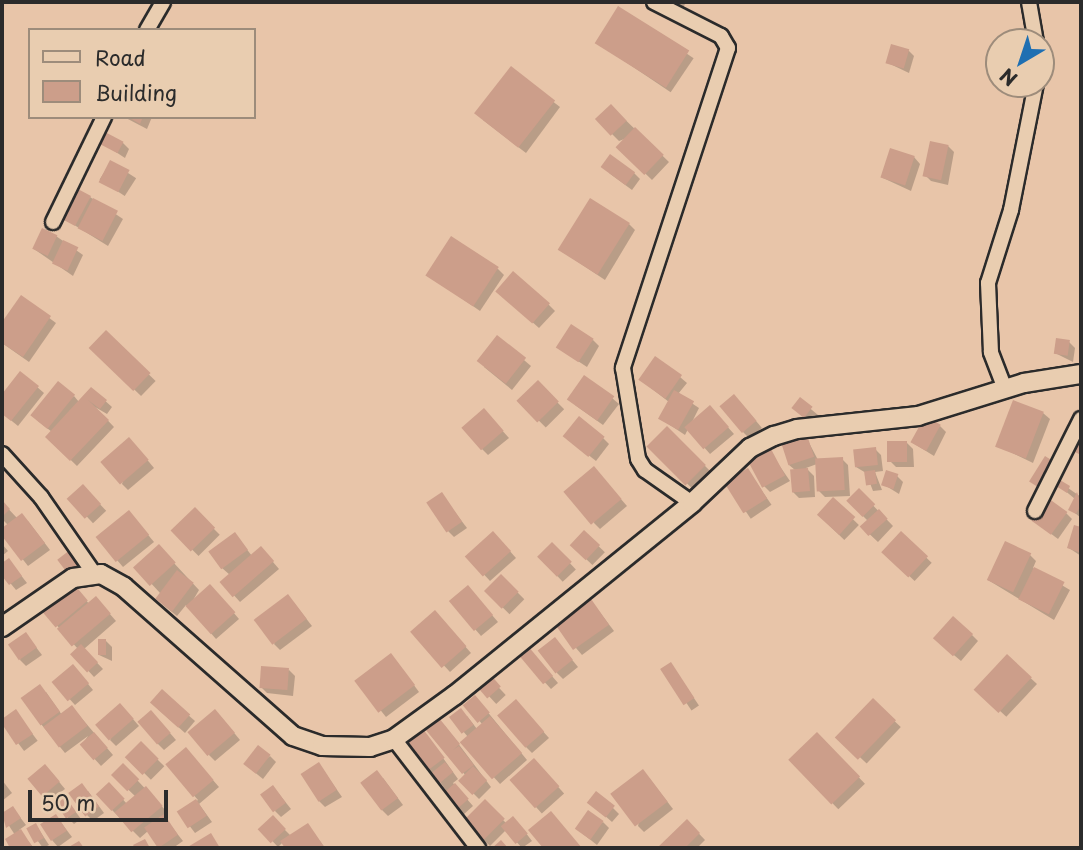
<!DOCTYPE html>
<html>
<head>
<meta charset="utf-8">
<style>
  body { margin:0 }
  #map { position:relative; width:1083px; height:850px; overflow:hidden; background:#e8c5a9; font-family:"Playpen Sans",sans-serif }
  div>[style] { position:absolute }
  [style*='--x'] { left:calc(var(--x)*1px); top:calc(var(--y)*1px); width:calc(var(--w)*1px); rotate:calc(var(--a)*1deg) }
  .shadow>* { inset:0; background:#0003; transform-origin:0 0 }
  .building>* { inset:0; background:#cc9e8a; transform-origin:0 0 }
  .roads { filter:drop-shadow(2px 0 #2b2b2b) drop-shadow(-2px 0 #2b2b2b) drop-shadow(0 2px #2b2b2b) drop-shadow(0 -2px #2b2b2b) }
  .minor>* { height:14px; margin:-7px; padding:0 7px; transform-origin:7px; border-radius:7px; background:#e9cdb0 }
  .tertiary>* { height:18px; margin:-9px; padding:0 9px; transform-origin:9px; border-radius:9px; background:#e9cdb0 }
  span { translate:-50% -50%; white-space:nowrap; text-align:center; line-height:1.15; -webkit-text-stroke:6px #e9cdb0; paint-order:stroke }
  .frame { position:absolute; inset:0; border:4px solid #2b2b2b; pointer-events:none }
  .legend { position:absolute; left:28px; top:28px; width:228px; height:91px; box-sizing:border-box; background:#e9cdb0; border:2px solid #9d8c7b; margin:0; padding:9px 12px; list-style:none; font-size:21px; color:#2b2b2b }
  .legend li { display:flex; align-items:center; gap:14px; height:35px }
  .legend b { width:35px; border:2px solid #9d8c7b }
  .north { position:absolute; left:985px; top:28px; width:70px; height:70px; box-sizing:border-box; background:#e9cdb0; border:2px solid #9d8c7b; border-radius:50%; rotate:219deg; font-size:19px; font-weight:700; line-height:28px; text-align:center; color:#2b2b2b }
  .north::after { content:''; display:block; margin:auto; width:24px; height:32px; background:#1f6fb2; clip-path:polygon(50% 0,100% 100%,50% 72%,0 100%) }
  .scale { position:absolute; left:28px; top:790px; width:140px; height:32px; box-sizing:border-box; border:4px solid #2b2b2b; border-top:0; padding-left:9px; font-size:21px; line-height:24px; white-space:nowrap; color:#2b2b2b; -webkit-text-stroke:5px #e9cdb0; paint-order:stroke }
</style>
</head>
<body>
<div id="map">
  <div class="shadow">
    <i style="clip-path:polygon(661px 2px,686px 2px,681px 12px)"></i>
    <i style="left:619px;top:8px;width:90px;height:41px;rotate:34deg"></i>
    <i style="clip-path:polygon(908px 50px,914px 56px,909px 73px,888px 63px)"></i>
    <i style="clip-path:polygon(511px 69px,560px 107px,526px 153px,483px 120px)"></i>
    <i style="clip-path:polygon(611px 106px,669px 162px,652px 180px,618px 147px,627px 138px,619px 141px,597px 119px)"></i>
    <i style="clip-path:polygon(124px 117px,152px 117px,147px 129px)"></i>
    <i style="clip-path:polygon(102px 143px,123px 143px,129px 149px,125px 158px)"></i>
    <i style="clip-path:polygon(948px 146px,954px 152px,948px 185px,931px 181px,925px 175px)"></i>
    <i style="clip-path:polygon(914px 157px,920px 164px,911px 191px,883px 178px)"></i>
    <i style="left:111px;top:162px;width:30px;height:21px;rotate:33deg"></i>
    <i style="clip-path:polygon(609px 173px,634px 173px,640px 179px,632px 190px)"></i>
    <i style="clip-path:polygon(90px 197px,123px 219px,108px 246px,63px 218px)"></i>
    <i style="clip-path:polygon(629px 224px,635px 230px,605px 280px,560px 250px)"></i>
    <i style="clip-path:polygon(56px 236px,83px 255px,73px 276px,34px 249px)"></i>
    <i style="clip-path:polygon(498px 269px,504px 275px,480px 311px,428px 275px)"></i>
    <i style="clip-path:polygon(21px 297px,56px 323px,29px 362px,2px 343px,2px 325px)"></i>
    <i style="clip-path:polygon(504px 297px,548px 304px,555px 311px,539px 328px)"></i>
    <i style="left:106px;top:333px;width:69px;height:21px;rotate:44deg"></i>
    <i style="clip-path:polygon(497px 337px,531px 366px,512px 390px,484px 367px)"></i>
    <i style="clip-path:polygon(593px 340px,599px 346px,587px 367px,558px 348px)"></i>
    <i style="clip-path:polygon(1069px 342px,1075px 348px,1073px 362px,1055px 353px)"></i>
    <i style="clip-path:polygon(21px 373px,44px 393px,18px 426px,2px 413px,2px 397px)"></i>
    <i style="clip-path:polygon(680px 377px,687px 383px,678px 394px,699px 408px,691px 424px,716px 414px,734px 434px,710px 454px,688px 429px,685px 435px,661px 419px,669px 402px,647px 385px)"></i>
    <i style="left:538px;top:383px;width:37px;height:26px;rotate:45deg"></i>
    <i style="clip-path:polygon(92px 389px,112px 407px,107px 414px,95px 407px,114px 427px,77px 466px,47px 437px,52px 432px,38px 421px,74px 396px,79px 402px)"></i>
    <i style="clip-path:polygon(612px 398px,619px 404px,603px 425px,575px 405px)"></i>
    <i style="clip-path:polygon(800px 400px,818px 415px,812px 423px,800px 414px)"></i>
    <i style="clip-path:polygon(740px 402px,762px 428px,749px 438px,743px 432px)"></i>
    <i style="clip-path:polygon(1043px 413px,1050px 419px,1033px 463px,998px 446px)"></i>
    <i style="clip-path:polygon(490px 417px,509px 438px,488px 455px,482px 449px)"></i>
    <i style="clip-path:polygon(940px 426px,946px 432px,934px 456px,913px 443px)"></i>
    <i style="left:667px;top:428px;width:62px;height:25px;rotate:45deg"></i>
    <i style="clip-path:polygon(806px 437px,818px 460px,842px 459px,848px 465px,850px 496px,825px 497px,819px 491px,817px 464px,806px 468px,814px 476px,815px 497px,799px 498px,793px 492px,795px 470px,789px 465px)"></i>
    <i style="clip-path:polygon(603px 438px,609px 444px,596px 461px,572px 442px)"></i>
    <i style="clip-path:polygon(906px 442px,913px 449px,914px 467px,896px 467px,890px 461px)"></i>
    <i style="clip-path:polygon(135px 445px,154px 468px,128px 490px,122px 484px)"></i>
    <i style="clip-path:polygon(875px 449px,881px 455px,883px 471px,875px 472px,882px 490px,873px 491px,866px 473px,856px 467px)"></i>
    <i style="clip-path:polygon(770px 452px,790px 481px,770px 492px,764px 486px)"></i>
    <i style="clip-path:polygon(1057px 465px,1064px 472px,1058px 481px,1081px 497px,1081px 518px,1070px 509px,1075px 499px,1057px 484px,1051px 495px,1033px 482px)"></i>
    <i style="left:748px;top:470px;width:42px;height:25px;rotate:56deg"></i>
    <i style="clip-path:polygon(600px 475px,627px 506px,600px 529px,594px 523px)"></i>
    <i style="clip-path:polygon(897px 476px,903px 482px,899px 494px,883px 484px)"></i>
    <i style="left:83px;top:486px;width:34px;height:18px;rotate:47deg"></i>
    <i style="clip-path:polygon(859px 491px,893px 526px,878px 542px,863px 528px,869px 522px,848px 501px)"></i>
    <i style="clip-path:polygon(442px 495px,467px 528px,454px 537px,448px 531px)"></i>
    <i style="left:833px;top:500px;width:36px;height:21px;rotate:44deg"></i>
    <i style="clip-path:polygon(2px 502px,17px 518px,28px 521px,50px 550px,28px 566px,2px 533px,8px 525px,2px 519px)"></i>
    <i style="left:195px;top:510px;width:35px;height:30px;rotate:45deg"></i>
    <i style="clip-path:polygon(1066px 513px,1072px 519px,1058px 539px,1034px 521px)"></i>
    <i style="clip-path:polygon(135px 519px,154px 542px,123px 567px,98px 538px)"></i>
    <i style="clip-path:polygon(1076px 527px,1081px 529px,1081px 556px,1069px 548px)"></i>
    <i style="left:584px;top:532px;width:29px;height:18px;rotate:44deg"></i>
    <i style="clip-path:polygon(235px 534px,252px 556px,267px 555px,279px 569px,240px 602px,222px 582px,230px 575px,222px 568px)"></i>
    <i style="left:901px;top:534px;width:42px;height:25px;rotate:43deg"></i>
    <i style="clip-path:polygon(499px 539px,516px 558px,490px 581px,467px 556px)"></i>
    <i style="clip-path:polygon(2px 544px,8px 551px,2px 556px)"></i>
    <i style="left:552px;top:544px;width:35px;height:18px;rotate:47deg"></i>
    <i style="clip-path:polygon(159px 547px,199px 590px,192px 602px,216px 592px,239px 619px,216px 639px,186px 605px,177px 616px,162px 604px,160px 593px,137px 568px)"></i>
    <i style="clip-path:polygon(1030px 555px,1036px 561px,1033px 568px,1070px 590px,1054px 620px,988px 580px)"></i>
    <i style="clip-path:polygon(9px 560px,27px 583px,16px 590px,2px 573px,2px 566px)"></i>
    <i style="left:501px;top:576px;width:33px;height:21px;rotate:45deg"></i>
    <i style="clip-path:polygon(79px 591px,89px 604px,102px 605px,116px 621px,84px 649px,103px 669px,94px 677px,73px 654px,78px 649px,43px 610px)"></i>
    <i style="clip-path:polygon(474px 594px,498px 622px,481px 636px,475px 629px)"></i>
    <i style="clip-path:polygon(589px 598px,614px 631px,582px 655px,576px 648px)"></i>
    <i style="clip-path:polygon(294px 603px,312px 626px,280px 650px,274px 644px)"></i>
    <i style="clip-path:polygon(441px 619px,471px 653px,450px 672px,413px 632px)"></i>
    <i style="clip-path:polygon(26px 634px,42px 655px,26px 666px,20px 660px)"></i>
    <i style="clip-path:polygon(972px 635px,978px 641px,961px 661px,942px 645px)"></i>
    <i style="clip-path:polygon(106px 641px,112px 647px,112px 661px,99px 655px)"></i>
    <i style="clip-path:polygon(560px 645px,578px 667px,563px 679px,557px 673px)"></i>
    <i style="clip-path:polygon(520px 655px,534px 655px,558px 683px,551px 689px)"></i>
    <i style="left:1007px;top:656px;width:41px;height:45px;rotate:43deg"></i>
    <i style="clip-path:polygon(397px 662px,419px 692px,386px 717px,357px 681px)"></i>
    <i style="left:671px;top:664px;width:50px;height:9px;rotate:56deg"></i>
    <i style="clip-path:polygon(289px 670px,295px 676px,293px 696px,267px 693px,261px 687px)"></i>
    <i style="clip-path:polygon(79px 673px,93px 690px,75px 705px,54px 682px)"></i>
    <i style="left:488px;top:676px;width:26px;height:13px;rotate:47deg"></i>
    <i style="clip-path:polygon(46px 692px,62px 715px,78px 714px,113px 755px,101px 766px,82px 745px,88px 736px,65px 753px,41px 724px)"></i>
    <i style="clip-path:polygon(162px 692px,195px 721px,185px 733px,158px 709px)"></i>
    <i style="left:873px;top:701px;width:38px;height:50px;rotate:43deg"></i>
    <i style="clip-path:polygon(481px 704px,527px 760px,500px 784px,462px 742px,468px 737px,451px 717px,467px 716px,477px 729px,483px 725px,466px 706px)"></i>
    <i style="clip-path:polygon(522px 708px,549px 738px,532px 753px,526px 747px)"></i>
    <i style="clip-path:polygon(126px 711px,139px 726px,116px 746px,110px 740px)"></i>
    <i style="left:16px;top:712px;width:36px;height:17px;rotate:53deg"></i>
    <i style="clip-path:polygon(221px 717px,240px 740px,215px 761px,209px 755px)"></i>
    <i style="clip-path:polygon(157px 718px,176px 740px,164px 750px,158px 744px)"></i>
    <i style="clip-path:polygon(445px 726px,491px 787px,479px 799px,461px 781px,466px 776px,427px 729px)"></i>
    <i style="clip-path:polygon(426px 734px,458px 779px,453px 783px,473px 806px,463px 815px,436px 776px,430px 780px,424px 774px)"></i>
    <i style="left:817px;top:734px;width:69px;height:37px;rotate:46deg"></i>
    <i style="left:141px;top:743px;width:33px;height:19px;rotate:45deg"></i>
    <i style="clip-path:polygon(192px 756px,219px 787px,199px 804px,212px 822px,195px 833px,179px 812px,198px 800px,168px 766px)"></i>
    <i style="clip-path:polygon(270px 756px,276px 762px,263px 779px,252px 770px)"></i>
    <i style="left:534px;top:760px;width:45px;height:30px;rotate:48deg"></i>
    <i style="clip-path:polygon(319px 764px,342px 797px,325px 807px,319px 801px)"></i>
    <i style="clip-path:polygon(123px 765px,168px 813px,164px 817px,183px 841px,173px 848px,161px 848px,148px 831px,140px 838px,112px 810px,109px 784px,127px 804px,136px 797px,113px 775px)"></i>
    <i style="clip-path:polygon(51px 772px,65px 789px,49px 801px,29px 778px)"></i>
    <i style="clip-path:polygon(383px 778px,403px 805px,388px 816px,382px 810px)"></i>
    <i style="clip-path:polygon(649px 778px,673px 809px,644px 832px,638px 826px)"></i>
    <i style="clip-path:polygon(2px 780px,12px 793px,2px 801px)"></i>
    <i style="clip-path:polygon(88px 791px,104px 813px,93px 821px,87px 815px)"></i>
    <i style="clip-path:polygon(279px 794px,291px 809px,281px 817px,275px 811px)"></i>
    <i style="clip-path:polygon(66px 799px,81px 819px,74px 824px,68px 818px)"></i>
    <i style="clip-path:polygon(485px 802px,506px 823px,519px 824px,532px 841px,522px 848px,506px 830px,490px 846px,466px 821px)"></i>
    <i style="clip-path:polygon(595px 807px,613px 808px,619px 814px,612px 822px)"></i>
    <i style="clip-path:polygon(13px 808px,26px 825px,19px 830px,34px 848px,13px 848px,7px 840px,15px 835px,2px 815px)"></i>
    <i style="clip-path:polygon(56px 816px,72px 837px,58px 847px,52px 840px)"></i>
    <i style="clip-path:polygon(273px 818px,291px 836px,308px 825px,325px 848px,287px 848px,283px 842px,278px 847px,261px 829px)"></i>
    <i style="clip-path:polygon(687px 821px,705px 840px,697px 848px,660px 848px)"></i>
    <i style="clip-path:polygon(603px 822px,609px 828px,597px 845px,583px 834px)"></i>
    <i style="clip-path:polygon(36px 825px,49px 845px,43px 848px,29px 829px)"></i>
  </div>
  <div class="building">
    <i style="left:618px;top:6px;width:84px;height:44px;rotate:32deg"></i>
    <i style="left:891px;top:44px;width:19px;height:20px;rotate:16deg"></i>
    <i style="left:511px;top:66px;width:56px;height:60px;rotate:38deg"></i>
    <i style="left:611px;top:104px;width:23px;height:22px;rotate:47deg"></i>
    <i style="clip-path:polygon(128px 117px,143px 117px,140px 124px)"></i>
    <i style="left:635px;top:127px;width:40px;height:28px;rotate:44deg"></i>
    <i style="left:105px;top:132px;width:21px;height:13px;rotate:28deg"></i>
    <i style="left:930px;top:141px;width:19px;height:36px;rotate:12deg"></i>
    <i style="left:890px;top:148px;width:26px;height:31px;rotate:18deg"></i>
    <i style="left:610px;top:154px;width:31px;height:16px;rotate:36deg"></i>
    <i style="left:110px;top:160px;width:22px;height:25px;rotate:27deg"></i>
    <i style="left:76px;top:188px;width:17px;height:34px;rotate:28deg"></i>
    <i style="left:93px;top:198px;width:28px;height:34px;rotate:27deg"></i>
    <i style="left:590px;top:198px;width:47px;height:61px;rotate:32deg"></i>
    <i style="left:42px;top:228px;width:17px;height:23px;rotate:25deg"></i>
    <i style="left:451px;top:236px;width:57px;height:47px;rotate:33deg"></i>
    <i style="left:63px;top:240px;width:17px;height:26px;rotate:25deg"></i>
    <i style="left:513px;top:271px;width:49px;height:27px;rotate:41deg"></i>
    <i style="clip-path:polygon(21px 295px,51px 316px,23px 357px,2px 343px,2px 322px)"></i>
    <i style="left:571px;top:324px;width:27px;height:28px;rotate:33deg"></i>
    <i style="left:106px;top:330px;width:62px;height:25px;rotate:44deg"></i>
    <i style="left:497px;top:335px;width:37px;height:33px;rotate:38deg"></i>
    <i style="left:1056px;top:338px;width:14px;height:16px;rotate:8deg"></i>
    <i style="left:655px;top:356px;width:33px;height:29px;rotate:35deg"></i>
    <i style="clip-path:polygon(20px 371px,39px 386px,11px 421px,2px 414px,2px 394px)"></i>
    <i style="left:584px;top:375px;width:37px;height:30px;rotate:35deg"></i>
    <i style="left:538px;top:380px;width:30px;height:30px;rotate:46deg"></i>
    <i style="left:58px;top:381px;width:22px;height:44px;rotate:39deg"></i>
    <i style="clip-path:polygon(91px 387px,107px 400px,100px 409px,88px 400px,109px 420px,70px 461px,45px 437px)"></i>
    <i style="left:674px;top:390px;width:23px;height:33px;rotate:29deg"></i>
    <i style="left:734px;top:394px;width:35px;height:19px;rotate:50deg"></i>
    <i style="left:800px;top:397px;width:16px;height:14px;rotate:38deg"></i>
    <i style="left:1013px;top:400px;width:33px;height:50px;rotate:21deg"></i>
    <i style="left:710px;top:405px;width:29px;height:34px;rotate:49deg"></i>
    <i style="left:484px;top:408px;width:30px;height:30px;rotate:49deg"></i>
    <i style="left:579px;top:416px;width:33px;height:26px;rotate:39deg"></i>
    <i style="left:925px;top:416px;width:18px;height:30px;rotate:29deg"></i>
    <i style="left:667px;top:426px;width:55px;height:29px;rotate:45deg"></i>
    <i style="clip-path:polygon(1081px 428px,1081px 455px,1071px 450px)"></i>
    <i style="left:807px;top:435px;width:23px;height:27px;rotate:72deg"></i>
    <i style="left:129px;top:437px;width:30px;height:38px;rotate:49deg"></i>
    <i style="left:887px;top:441px;width:20px;height:21px"></i>
    <i style="left:876px;top:447px;width:18px;height:23px;rotate:84deg"></i>
    <i style="left:771px;top:449px;width:30px;height:26px;rotate:62deg"></i>
    <i style="left:1045px;top:456px;width:15px;height:30px;rotate:32deg"></i>
    <i style="left:843px;top:457px;width:33px;height:28px;rotate:87deg"></i>
    <i style="left:594px;top:466px;width:43px;height:40px;rotate:50deg"></i>
    <i style="left:748px;top:468px;width:36px;height:28px;rotate:58deg"></i>
    <i style="left:808px;top:468px;width:23px;height:18px;rotate:85deg"></i>
    <i style="left:875px;top:470px;width:14px;height:11px;rotate:82deg"></i>
    <i style="left:886px;top:470px;width:13px;height:16px;rotate:18deg"></i>
    <i style="clip-path:polygon(1060px 480px,1070px 486px,1067px 493px,1056px 486px)"></i>
    <i style="left:83px;top:484px;width:27px;height:22px;rotate:48deg"></i>
    <i style="left:859px;top:488px;width:23px;height:18px;rotate:45deg"></i>
    <i style="left:442px;top:492px;width:36px;height:19px;rotate:56deg"></i>
    <i style="clip-path:polygon(1077px 492px,1081px 505px,1076px 514px,1068px 510px)"></i>
    <i style="left:833px;top:497px;width:30px;height:24px;rotate:42deg"></i>
    <i style="left:1048px;top:498px;width:24px;height:28px;rotate:36deg"></i>
    <i style="clip-path:polygon(2px 500px,10px 509px,2px 517px)"></i>
    <i style="left:195px;top:507px;width:29px;height:34px;rotate:46deg"></i>
    <i style="left:879px;top:509px;width:13px;height:26px;rotate:48deg"></i>
    <i style="left:129px;top:510px;width:32px;height:43px;rotate:51deg"></i>
    <i style="clip-path:polygon(22px 513px,45px 543px,21px 561px,2px 536px,2px 528px)"></i>
    <i style="clip-path:polygon(1074px 525px,1081px 527px,1081px 553px,1067px 548px)"></i>
    <i style="left:584px;top:530px;width:22px;height:21px;rotate:43deg"></i>
    <i style="left:493px;top:531px;width:27px;height:38px;rotate:48deg"></i>
    <i style="left:901px;top:531px;width:37px;height:29px;rotate:43deg"></i>
    <i style="left:235px;top:532px;width:22px;height:33px;rotate:54deg"></i>
    <i style="left:1005px;top:541px;width:29px;height:43px;rotate:25deg"></i>
    <i style="left:552px;top:542px;width:28px;height:21px;rotate:45deg"></i>
    <i style="left:159px;top:544px;width:25px;height:35px;rotate:48deg"></i>
    <i style="left:261px;top:546px;width:20px;height:55px;rotate:49deg"></i>
    <i style="left:70px;top:550px;width:20px;height:16px;rotate:53deg"></i>
    <i style="clip-path:polygon(9px 558px,22px 576px,9px 585px,2px 576px,2px 563px)"></i>
    <i style="left:1034px;top:567px;width:34px;height:36px;rotate:26deg"></i>
    <i style="left:177px;top:570px;width:21px;height:36px;rotate:37deg"></i>
    <i style="left:501px;top:574px;width:25px;height:24px;rotate:45deg"></i>
    <i style="left:73px;top:583px;width:23px;height:42px;rotate:50deg"></i>
    <i style="left:210px;top:584px;width:38px;height:33px;rotate:48deg"></i>
    <i style="left:468px;top:585px;width:39px;height:25px;rotate:50deg"></i>
    <i style="left:288px;top:594px;width:31px;height:43px;rotate:53deg"></i>
    <i style="left:96px;top:596px;width:23px;height:51px;rotate:50deg"></i>
    <i style="left:589px;top:596px;width:35px;height:44px;rotate:55deg"></i>
    <i style="left:435px;top:610px;width:48px;height:33px;rotate:49deg"></i>
    <i style="left:953px;top:616px;width:27px;height:30px;rotate:42deg"></i>
    <i style="left:26px;top:632px;width:19px;height:22px;rotate:55deg"></i>
    <i style="left:555px;top:637px;width:29px;height:22px;rotate:52deg"></i>
    <i style="left:98px;top:639px;width:8px;height:16px"></i>
    <i style="left:81px;top:644px;width:25px;height:15px;rotate:47deg"></i>
    <i style="left:528px;top:646px;width:39px;height:13px;rotate:50deg"></i>
    <i style="left:391px;top:653px;width:40px;height:46px;rotate:53deg"></i>
    <i style="left:1007px;top:654px;width:34px;height:49px;rotate:43deg"></i>
    <i style="left:671px;top:662px;width:43px;height:13px;rotate:57deg"></i>
    <i style="left:73px;top:664px;width:25px;height:28px;rotate:50deg"></i>
    <i style="left:261px;top:666px;width:28px;height:22px;rotate:4deg"></i>
    <i style="left:489px;top:673px;width:18px;height:18px;rotate:49deg"></i>
    <i style="left:40px;top:684px;width:34px;height:24px;rotate:54deg"></i>
    <i style="left:162px;top:689px;width:38px;height:18px;rotate:42deg"></i>
    <i style="left:475px;top:695px;width:23px;height:16px;rotate:50deg"></i>
    <i style="left:873px;top:698px;width:32px;height:55px;rotate:44deg"></i>
    <i style="left:516px;top:699px;width:43px;height:25px;rotate:49deg"></i>
    <i style="left:120px;top:703px;width:21px;height:33px;rotate:49deg"></i>
    <i style="left:72px;top:705px;width:26px;height:36px;rotate:53deg"></i>
    <i style="left:461px;top:708px;width:21px;height:15px;rotate:53deg"></i>
    <i style="clip-path:polygon(16px 709px,33px 734px,16px 745px,2px 724px,2px 719px)"></i>
    <i style="left:215px;top:709px;width:31px;height:36px;rotate:50deg"></i>
    <i style="left:151px;top:710px;width:30px;height:18px;rotate:49deg"></i>
    <i style="left:490px;top:716px;width:49px;height:40px;rotate:49deg"></i>
    <i style="clip-path:polygon(439px 718px,460px 744px,453px 750px,459px 746px,474px 765px,462px 774px,425px 729px)"></i>
    <i style="left:420px;top:725px;width:41px;height:28px;rotate:53deg"></i>
    <i style="left:94px;top:732px;width:21px;height:19px;rotate:49deg"></i>
    <i style="left:817px;top:732px;width:62px;height:40px;rotate:46deg"></i>
    <i style="left:141px;top:741px;width:25px;height:23px;rotate:45deg"></i>
    <i style="left:258px;top:745px;width:16px;height:24px;rotate:38deg"></i>
    <i style="left:186px;top:747px;width:43px;height:27px;rotate:50deg"></i>
    <i style="left:534px;top:758px;width:38px;height:33px;rotate:48deg"></i>
    <i style="left:319px;top:762px;width:33px;height:22px;rotate:57deg"></i>
    <i style="left:445px;top:762px;width:13px;height:18px;rotate:51deg"></i>
    <i style="left:123px;top:763px;width:23px;height:17px;rotate:45deg"></i>
    <i style="left:45px;top:764px;width:23px;height:23px;rotate:50deg"></i>
    <i style="left:473px;top:766px;width:20px;height:21px;rotate:45deg"></i>
    <i style="left:643px;top:769px;width:41px;height:41px;rotate:53deg"></i>
    <i style="left:377px;top:770px;width:35px;height:21px;rotate:53deg"></i>
    <i style="left:109px;top:782px;width:23px;height:18px;rotate:47deg"></i>
    <i style="left:82px;top:783px;width:29px;height:17px;rotate:54deg"></i>
    <i style="left:455px;top:783px;width:21px;height:17px;rotate:49deg"></i>
    <i style="left:273px;top:785px;width:22px;height:16px;rotate:54deg"></i>
    <i style="left:146px;top:786px;width:26px;height:41px;rotate:50deg"></i>
    <i style="left:596px;top:791px;width:24px;height:15px;rotate:38deg"></i>
    <i style="left:66px;top:797px;width:18px;height:12px;rotate:56deg"></i>
    <i style="left:196px;top:799px;width:20px;height:23px;rotate:57deg"></i>
    <i style="left:485px;top:799px;width:28px;height:31px;rotate:45deg"></i>
    <i style="clip-path:polygon(13px 806px,21px 818px,6px 828px,2px 813px)"></i>
    <i style="left:588px;top:810px;width:19px;height:23px;rotate:35deg"></i>
    <i style="clip-path:polygon(551px 811px,582px 848px,543px 848px,528px 830px)"></i>
    <i style="left:56px;top:814px;width:20px;height:19px;rotate:57deg"></i>
    <i style="left:164px;top:814px;width:25px;height:24px;rotate:56deg"></i>
    <i style="left:273px;top:815px;width:19px;height:21px;rotate:47deg"></i>
    <i style="left:513px;top:816px;width:23px;height:16px;rotate:50deg"></i>
    <i style="clip-path:polygon(687px 819px,700px 833px,685px 848px,657px 848px)"></i>
    <i style="left:36px;top:823px;width:17px;height:11px;rotate:62deg"></i>
    <i style="clip-path:polygon(308px 823px,325px 848px,285px 848px,280px 841px)"></i>
    <i style="clip-path:polygon(21px 829px,33px 848px,10px 848px,5px 839px)"></i>
    <i style="clip-path:polygon(211px 833px,220px 848px,186px 848px)"></i>
    <i style="clip-path:polygon(145px 839px,150px 848px,135px 848px,133px 845px)"></i>
    <i style="clip-path:polygon(501px 840px,508px 848px,492px 848px)"></i>
    <i style="clip-path:polygon(79px 841px,84px 848px,67px 848px)"></i>
  </div>
  <div class="roads">
    <div class="minor">
      <i style="--x:654;--y:2;--w:75;--a:26.9"></i>
      <i style="--x:721;--y:36;--w:14;--a:60"></i>
      <i style="--x:728;--y:48;--w:337;--a:108.2"></i>
      <i style="--x:623;--y:368;--w:92;--a:80.6"></i>
      <i style="--x:638;--y:459;--w:13;--a:58"></i>
      <i style="--x:645;--y:470;--w:57;--a:35.1"></i>
      <i style="--x:1029;--y:2;--w:41;--a:80.1"></i>
      <i style="--x:147;--y:30;--w:32;--a:-60"></i>
      <i style="--x:53;--y:222;--w:117;--a:-64.1"></i>
      <i style="--x:1005;--y:389;--w:40;--a:-111"></i>
      <i style="--x:991;--y:352;--w:69;--a:-92.5"></i>
      <i style="--x:988;--y:283;--w:77;--a:-72.5"></i>
      <i style="--x:1011;--y:210;--w:128;--a:-78.8"></i>
      <i style="--x:2;--y:454;--w:58;--a:47.8"></i>
      <i style="--x:41;--y:497;--w:91;--a:55.3"></i>
      <i style="--x:1035;--y:511;--w:103;--a:-63.4"></i>
      <i style="--x:394;--y:739;--w:138;--a:52.4"></i>
    </div>
    <div class="tertiary">
      <i style="--x:2;--y:627;--w:86;--a:-34.6"></i>
      <i style="--x:73;--y:578;--w:28;--a:-8"></i>
      <i style="--x:101;--y:574;--w:26;--a:29"></i>
      <i style="--x:124;--y:587;--w:225;--a:41.4"></i>
      <i style="--x:293;--y:736;--w:31;--a:19"></i>
      <i style="--x:322;--y:746;--w:48;--a:1.2"></i>
      <i style="--x:370;--y:747;--w:25;--a:-18"></i>
      <i style="--x:394;--y:739;--w:75;--a:-35.8"></i>
      <i style="--x:455;--y:695;--w:305;--a:-39"></i>
      <i style="--x:692;--y:503;--w:80;--a:-43.5"></i>
      <i style="--x:750;--y:448;--w:27;--a:-27"></i>
      <i style="--x:774;--y:436;--w:24;--a:-17"></i>
      <i style="--x:797;--y:429;--w:122;--a:-6.1"></i>
      <i style="--x:918;--y:416;--w:111;--a:-17.3"></i>
      <i style="--x:1024;--y:383;--w:58;--a:-9"></i>
    </div>
  </div>
  <div class="frame"></div>
  <ul class="legend">
  <li><b style="height:9px;background:#e9cdb0"></b>Road</li>
  <li><b style="height:19px;background:#cc9e8a"></b>Building</li>
  </ul>
  <div class="north">N</div>
  <div class="scale">50 m</div>
</div>
</body>
</html>
